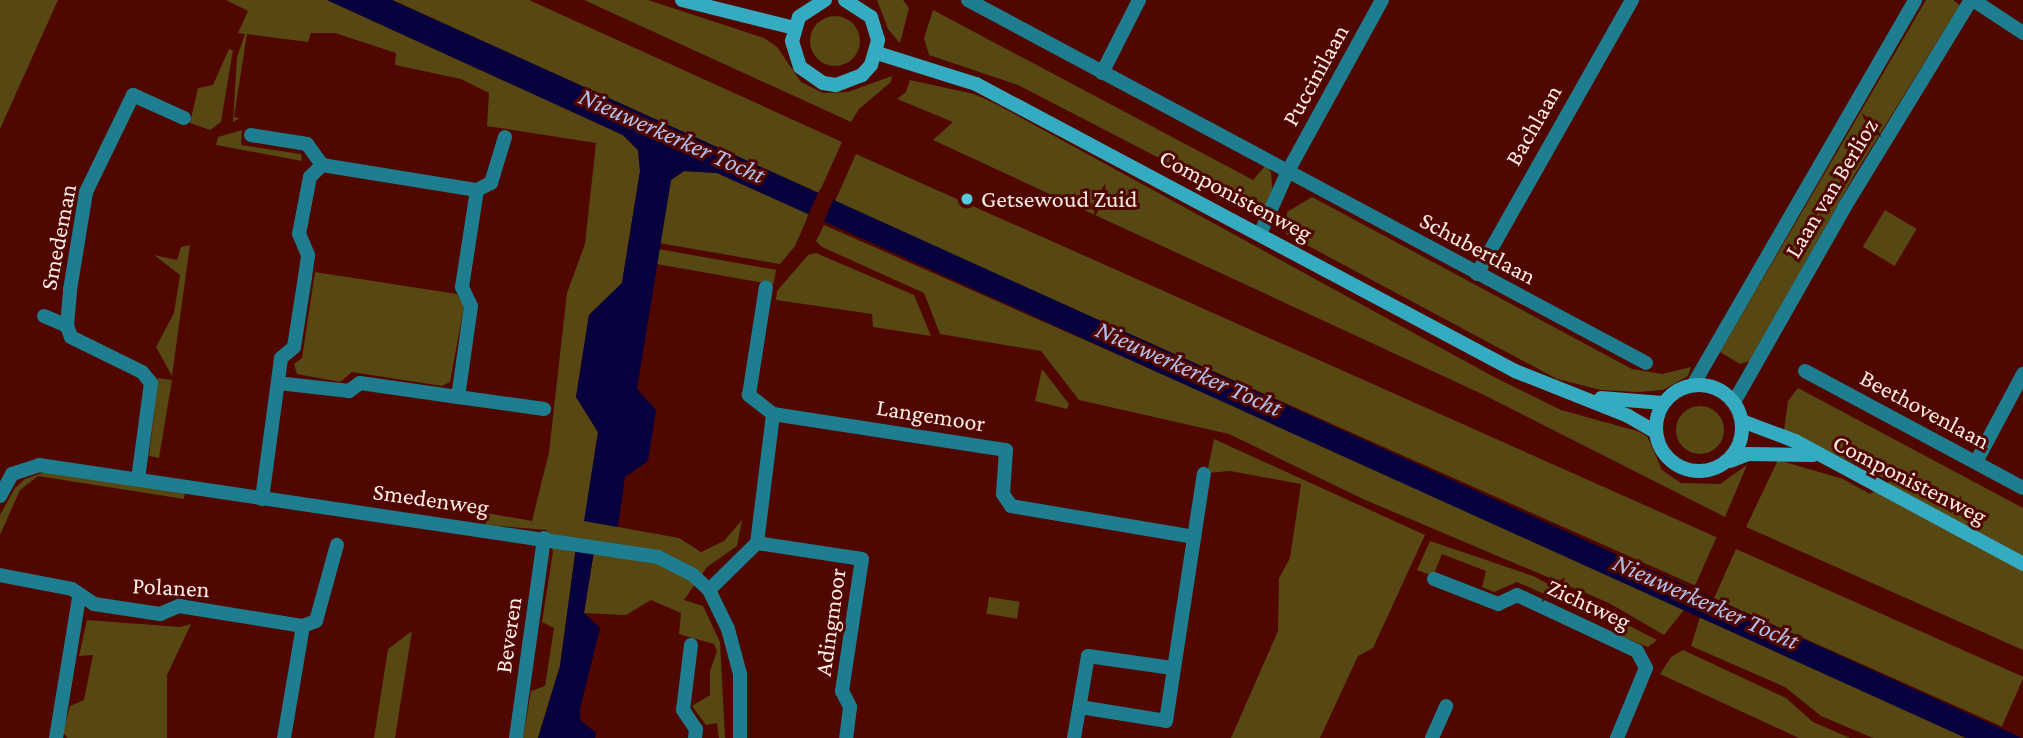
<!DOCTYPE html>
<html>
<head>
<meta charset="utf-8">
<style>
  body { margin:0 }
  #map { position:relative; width:2023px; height:738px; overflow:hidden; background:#4f0700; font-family:"Crimson Pro",serif }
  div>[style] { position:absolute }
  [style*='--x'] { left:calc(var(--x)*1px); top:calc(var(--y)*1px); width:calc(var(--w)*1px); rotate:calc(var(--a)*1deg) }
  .green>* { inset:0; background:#564713; transform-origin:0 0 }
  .round { border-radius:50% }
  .water>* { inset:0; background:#07013d }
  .pier>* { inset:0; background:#4f0700 }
  .minor>* { height:14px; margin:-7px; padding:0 7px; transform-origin:7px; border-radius:7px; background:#1e7e8f }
  .secondary>* { height:14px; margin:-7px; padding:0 7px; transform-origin:7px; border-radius:7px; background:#35abc1 }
  .secondary>.ring { margin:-7px; padding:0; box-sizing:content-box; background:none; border:14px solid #35abc1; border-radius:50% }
  .dots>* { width:19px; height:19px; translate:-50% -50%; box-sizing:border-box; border:4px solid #4f0700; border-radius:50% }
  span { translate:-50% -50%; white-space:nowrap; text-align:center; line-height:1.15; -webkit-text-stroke:6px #4f0700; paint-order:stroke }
  .street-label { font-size:24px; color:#feebe7 }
  .poi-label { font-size:24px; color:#feebe7 }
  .left { translate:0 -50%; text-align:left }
  .water-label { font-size:26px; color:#b2bfed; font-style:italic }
</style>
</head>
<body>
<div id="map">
  <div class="green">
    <i style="clip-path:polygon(0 0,58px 0,0 129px)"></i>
    <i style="clip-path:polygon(226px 0,327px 0,623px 135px,638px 150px,640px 171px,622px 283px,589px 315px,576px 397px,598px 432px,585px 521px,679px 538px,701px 552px,724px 541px,742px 520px,737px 546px,707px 567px,684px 600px,703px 606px,720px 642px,725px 738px,719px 738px,717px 723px,706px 725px,692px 706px,710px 695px,710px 671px,717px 651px,714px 644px,679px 634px,681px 613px,651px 600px,626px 615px,584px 613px,594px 551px,576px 548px,560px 666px,538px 738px,523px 738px,531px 691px,545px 686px,554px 628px,542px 622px,553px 552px,547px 530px,486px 525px,486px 513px,532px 521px,549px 452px,567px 293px,585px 244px,596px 143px,487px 126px,489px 93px,461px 79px,395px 65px,396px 53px,335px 33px,311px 33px,308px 42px,247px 34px,234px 117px,240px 118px,233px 122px,237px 57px,245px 34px,238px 33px,248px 11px)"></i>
    <i style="clip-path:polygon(392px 0,529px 0,842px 142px,819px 193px)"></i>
    <i style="clip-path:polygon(584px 0,648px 0,764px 38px,777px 47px,801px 82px,823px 93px,848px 92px,892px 76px,891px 82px,859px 109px,851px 122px)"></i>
    <i style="clip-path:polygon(877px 0,903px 0,909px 8px,900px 43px,888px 29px)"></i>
    <i style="clip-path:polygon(1926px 0,1953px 0,1960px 5px,1855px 174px,1750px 361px,1740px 364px,1720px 352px)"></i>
    <i style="clip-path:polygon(933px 10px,1253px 180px,1265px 166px,1271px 172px,1273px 196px,1268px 205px,1252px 206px,1018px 85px,929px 55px,924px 38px)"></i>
    <i class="round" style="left:810px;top:16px;width:50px;height:50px"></i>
    <i style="clip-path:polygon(229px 49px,233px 50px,221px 122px,210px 130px,190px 123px,198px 88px,213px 85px)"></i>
    <i style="clip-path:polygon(910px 80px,974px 94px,996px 104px,1494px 377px,1561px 410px,1637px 431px,1647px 436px,1662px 470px,1681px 483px,1720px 484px,1747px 465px,1725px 517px,1482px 394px,933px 140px,953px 122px,897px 99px,906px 92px)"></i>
    <i style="clip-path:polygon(242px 130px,241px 145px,301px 154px,302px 161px,216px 145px,218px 137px)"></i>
    <i style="left:856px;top:154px;width:942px;height:53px;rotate:24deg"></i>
    <i style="clip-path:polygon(684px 171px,717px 173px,809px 214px,795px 246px,780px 264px,659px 243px,671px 180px)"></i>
    <i style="clip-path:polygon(1312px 197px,1632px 369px,1662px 374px,1691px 367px,1688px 376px,1663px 390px,1638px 392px,1601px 390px,1557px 379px,1286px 234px,1287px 212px)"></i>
    <i style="left:1885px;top:210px;width:37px;height:43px;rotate:31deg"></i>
    <i style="clip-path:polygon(824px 225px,1382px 471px,1684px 610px,1664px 635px,1609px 603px,1363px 499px,1229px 434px,1079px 400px,1041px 351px,940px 334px,924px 293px,822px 247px,816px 241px)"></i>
    <i style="clip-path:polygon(190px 245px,172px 376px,156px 347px,174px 313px,180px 275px,154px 255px,177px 260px,181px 247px)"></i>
    <i style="left:658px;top:249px;width:120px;height:15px;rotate:10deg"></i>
    <i style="clip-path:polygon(816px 253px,914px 295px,931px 336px,873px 327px,872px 314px,776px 300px,777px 291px,808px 255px)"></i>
    <i style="clip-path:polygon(315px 272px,457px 294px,464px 306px,450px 382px,442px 386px,352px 372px,340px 382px,297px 374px,294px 364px,302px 358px)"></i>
    <i style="clip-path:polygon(1042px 369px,1069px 404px,1067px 409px,1035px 401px)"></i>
    <i style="clip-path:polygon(158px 378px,172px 380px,159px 458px,149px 456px)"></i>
    <i style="clip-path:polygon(1798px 388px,2023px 508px,2023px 650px,1746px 527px,1778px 460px,1843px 479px,1870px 494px,1890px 481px,1784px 430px,1788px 401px)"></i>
    <i class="round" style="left:1676px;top:406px;width:48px;height:48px"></i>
    <i style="clip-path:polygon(1214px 439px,1425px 535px,1373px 648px,1358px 656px,1320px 738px,1231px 738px,1278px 631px,1279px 578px,1290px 558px,1301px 484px,1230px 471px,1207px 473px)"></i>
    <i style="clip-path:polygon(48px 471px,185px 492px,184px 499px,38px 476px,20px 490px,0 535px,0 515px,15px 488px,25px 479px)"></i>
    <i style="clip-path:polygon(1430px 541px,1533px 576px,1657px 640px,1648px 647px,1617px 635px,1619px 627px,1517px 582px,1494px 592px,1482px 587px,1486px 571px,1442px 554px,1433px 576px,1417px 570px)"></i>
    <i style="left:1736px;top:549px;width:315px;height:54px;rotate:24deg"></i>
    <i style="left:989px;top:597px;width:31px;height:17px;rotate:9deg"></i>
    <i style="clip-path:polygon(1700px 617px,1966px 738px,1873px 738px,1821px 716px,1785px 687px,1691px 646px)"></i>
    <i style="clip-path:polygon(87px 620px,180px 627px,191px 624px,167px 675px,167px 738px,67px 738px,63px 732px,70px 706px,84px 700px,93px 655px,79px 656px)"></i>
    <i style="clip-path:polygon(412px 631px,395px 738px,374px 738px,388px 649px)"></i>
    <i style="clip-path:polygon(1683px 650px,1786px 698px,1813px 722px,1850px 738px,1799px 738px,1660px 674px,1671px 657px)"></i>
  </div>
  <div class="water">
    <i style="clip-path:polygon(327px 0,392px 0,2022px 738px,1966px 738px,717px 173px,684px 171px,671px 180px,637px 389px,656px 410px,648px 461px,625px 477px,618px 527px,584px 521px,598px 432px,576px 397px,589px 315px,622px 283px,640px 171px,638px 150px,623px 135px)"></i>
    <i style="clip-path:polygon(576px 547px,594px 551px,584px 613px,600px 628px,580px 709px,580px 720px,596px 733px,595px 738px,538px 738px,560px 666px)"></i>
  </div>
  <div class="pier">
    <i style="clip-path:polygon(820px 189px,834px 198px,821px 228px,807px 217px)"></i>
  </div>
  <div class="minor">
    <i style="--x:968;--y:0;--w:769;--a:28.16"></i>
    <i style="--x:1973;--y:0;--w:60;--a:33.4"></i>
    <i style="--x:1102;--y:73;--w:82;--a:-63.1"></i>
    <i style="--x:251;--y:135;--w:57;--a:9.1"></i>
    <i style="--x:307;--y:144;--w:26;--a:54"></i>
    <i style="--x:322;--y:165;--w:157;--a:9.2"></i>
    <i style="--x:477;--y:190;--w:98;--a:98.8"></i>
    <i style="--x:462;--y:287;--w:21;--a:65"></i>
    <i style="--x:471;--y:306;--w:92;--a:98.1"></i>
    <i style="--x:458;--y:397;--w:99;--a:-171.9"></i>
    <i style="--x:360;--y:383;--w:14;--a:144"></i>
    <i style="--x:349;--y:391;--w:71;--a:-173.6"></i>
    <i style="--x:477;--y:190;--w:16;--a:-27"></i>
    <i style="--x:491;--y:183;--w:48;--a:-73.1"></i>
    <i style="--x:1260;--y:234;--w:69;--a:-66"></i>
    <i style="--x:1288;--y:171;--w:195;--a:-61.2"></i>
    <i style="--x:1477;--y:274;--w:315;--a:-60.5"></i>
    <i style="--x:44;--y:316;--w:25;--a:23"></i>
    <i style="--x:1805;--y:371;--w:247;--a:28.2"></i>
    <i style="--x:1693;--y:385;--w:444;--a:-60"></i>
    <i style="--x:458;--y:397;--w:87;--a:7.9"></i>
    <i style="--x:1734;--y:402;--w:223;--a:-60.4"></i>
    <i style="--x:1844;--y:208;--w:244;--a:-58.6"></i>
    <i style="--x:773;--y:414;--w:236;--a:8.8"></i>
    <i style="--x:1006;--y:450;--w:44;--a:93.9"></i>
    <i style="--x:1003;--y:494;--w:14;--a:56"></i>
    <i style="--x:1011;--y:506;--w:186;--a:9.6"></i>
    <i style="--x:1976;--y:462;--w:100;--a:-61.9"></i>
    <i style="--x:138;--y:479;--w:97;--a:-82.3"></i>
    <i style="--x:151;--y:383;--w:14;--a:-129"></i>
    <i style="--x:142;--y:372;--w:79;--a:-153.8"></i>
    <i style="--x:71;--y:337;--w:12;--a:-110"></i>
    <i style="--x:67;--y:326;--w:36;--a:-85"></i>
    <i style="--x:70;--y:290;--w:99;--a:-80.7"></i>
    <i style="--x:86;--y:192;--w:108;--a:-64.1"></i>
    <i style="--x:133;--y:95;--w:56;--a:24.3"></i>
    <i style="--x:0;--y:496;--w:25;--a:-61"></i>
    <i style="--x:12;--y:474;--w:28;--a:-18"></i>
    <i style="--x:39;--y:465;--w:626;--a:8.45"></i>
    <i style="--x:658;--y:557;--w:39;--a:27"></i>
    <i style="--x:693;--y:575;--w:22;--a:43"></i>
    <i style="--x:709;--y:590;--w:43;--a:64"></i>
    <i style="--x:728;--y:629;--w:47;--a:75.1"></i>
    <i style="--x:740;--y:674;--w:64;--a:90"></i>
    <i style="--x:262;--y:499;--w:142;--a:-82.3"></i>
    <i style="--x:281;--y:358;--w:17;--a:-40"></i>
    <i style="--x:294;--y:347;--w:71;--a:-81.1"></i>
    <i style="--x:305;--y:277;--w:22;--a:-82"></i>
    <i style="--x:308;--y:255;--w:23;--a:-113"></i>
    <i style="--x:299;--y:234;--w:58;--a:-79.1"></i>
    <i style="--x:310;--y:177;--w:17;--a:-45"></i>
    <i style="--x:757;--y:543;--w:130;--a:-82.9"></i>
    <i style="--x:773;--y:414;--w:31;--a:-142"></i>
    <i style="--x:749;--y:395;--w:109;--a:-81.1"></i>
    <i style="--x:0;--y:575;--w:73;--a:11"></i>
    <i style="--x:72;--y:589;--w:27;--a:34"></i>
    <i style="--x:94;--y:604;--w:67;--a:8.6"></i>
    <i style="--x:160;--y:614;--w:21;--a:-23"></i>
    <i style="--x:179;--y:606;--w:126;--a:9.2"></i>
    <i style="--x:1434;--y:579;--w:69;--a:21.3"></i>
    <i style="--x:1498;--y:604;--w:21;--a:-25"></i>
    <i style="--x:1517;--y:595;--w:132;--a:25"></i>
    <i style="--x:1637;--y:651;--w:19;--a:62"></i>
    <i style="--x:1646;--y:668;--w:76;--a:112.5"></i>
    <i style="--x:709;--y:590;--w:67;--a:-44.4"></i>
    <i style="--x:757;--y:543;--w:106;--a:8.7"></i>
    <i style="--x:862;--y:559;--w:134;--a:98.6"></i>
    <i style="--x:842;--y:691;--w:18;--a:63"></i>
    <i style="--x:850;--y:707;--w:31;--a:97"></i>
    <i style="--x:691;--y:645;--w:65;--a:97"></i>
    <i style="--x:683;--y:710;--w:23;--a:56"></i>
    <i style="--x:696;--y:729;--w:9;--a:96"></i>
    <i style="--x:1080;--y:707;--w:87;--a:9.2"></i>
    <i style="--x:1166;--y:721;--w:250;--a:-81.3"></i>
    <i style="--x:56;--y:738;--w:143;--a:-80.7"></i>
    <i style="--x:284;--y:738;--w:114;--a:-80.4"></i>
    <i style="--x:303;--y:626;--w:14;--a:-21"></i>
    <i style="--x:316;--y:621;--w:79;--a:-74.6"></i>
    <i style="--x:516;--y:738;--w:202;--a:-82"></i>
    <i style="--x:1074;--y:738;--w:83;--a:-80.3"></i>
    <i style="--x:1088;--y:656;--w:85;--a:8.1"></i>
    <i style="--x:1432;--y:738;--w:35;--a:-66"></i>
  </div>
  <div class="secondary">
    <i style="--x:682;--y:0;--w:115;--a:14"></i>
    <i style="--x:825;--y:0;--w:31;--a:147"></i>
    <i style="--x:799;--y:17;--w:25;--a:106"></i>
    <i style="--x:792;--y:41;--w:27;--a:73"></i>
    <i style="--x:800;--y:67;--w:28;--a:35"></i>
    <i style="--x:823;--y:83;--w:13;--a:9"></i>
    <i style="--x:836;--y:85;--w:28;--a:-21"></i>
    <i style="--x:862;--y:75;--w:13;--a:-48"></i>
    <i style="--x:871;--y:65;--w:26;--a:-74"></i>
    <i style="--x:878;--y:40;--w:24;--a:-107"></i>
    <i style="--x:871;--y:17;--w:31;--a:-147"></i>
    <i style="--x:877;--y:53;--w:104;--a:17.4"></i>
    <i style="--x:976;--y:84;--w:611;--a:28.03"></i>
    <i style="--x:1515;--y:371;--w:122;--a:21.7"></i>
    <i style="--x:1628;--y:416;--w:32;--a:30"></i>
    <i class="ring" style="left:1656px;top:385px;width:72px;height:72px"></i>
    <i style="--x:1601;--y:398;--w:62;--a:4.6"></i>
    <i style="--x:1742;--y:421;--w:57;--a:20.7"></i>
    <i style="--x:1795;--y:441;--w:259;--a:28.3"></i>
    <i style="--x:1730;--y:461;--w:19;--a:-21"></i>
    <i style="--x:1748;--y:454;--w:65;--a:0.9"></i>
  </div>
  <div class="dots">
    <i style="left:967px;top:199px;background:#55cae0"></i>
  </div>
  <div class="street-label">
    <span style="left:1315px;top:75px;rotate:-61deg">Puccinilaan</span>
    <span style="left:1533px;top:125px;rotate:-60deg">Bachlaan</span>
    <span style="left:1831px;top:188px;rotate:-59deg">Laan van Berlioz</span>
    <span style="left:1236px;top:195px;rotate:28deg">Componistenweg</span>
    <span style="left:58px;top:237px;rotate:-79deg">Smedeman</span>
    <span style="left:1478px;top:248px;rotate:28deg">Schubertlaan</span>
    <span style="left:1925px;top:409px;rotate:28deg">Beethovenlaan</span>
    <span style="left:931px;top:415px;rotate:9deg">Langemoor</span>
    <span style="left:1910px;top:479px;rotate:27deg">Componistenweg</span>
    <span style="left:431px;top:499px;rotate:8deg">Smedenweg</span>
    <span style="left:171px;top:587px;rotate:3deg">Polanen</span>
    <span style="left:1589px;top:604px;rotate:25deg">Zichtweg</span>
    <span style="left:830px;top:622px;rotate:-82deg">Adingmoor</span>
    <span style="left:508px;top:635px;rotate:-82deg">Beveren</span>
  </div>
  <div class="poi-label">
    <span class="left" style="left:981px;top:199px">Getsewoud Zuid</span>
  </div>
  <div class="water-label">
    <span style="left:672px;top:136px;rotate:24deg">Nieuwerkerker Tocht</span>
    <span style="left:1189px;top:369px;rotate:24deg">Nieuwerkerker Tocht</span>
    <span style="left:1706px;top:602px;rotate:24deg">Nieuwerkerker Tocht</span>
  </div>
</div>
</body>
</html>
